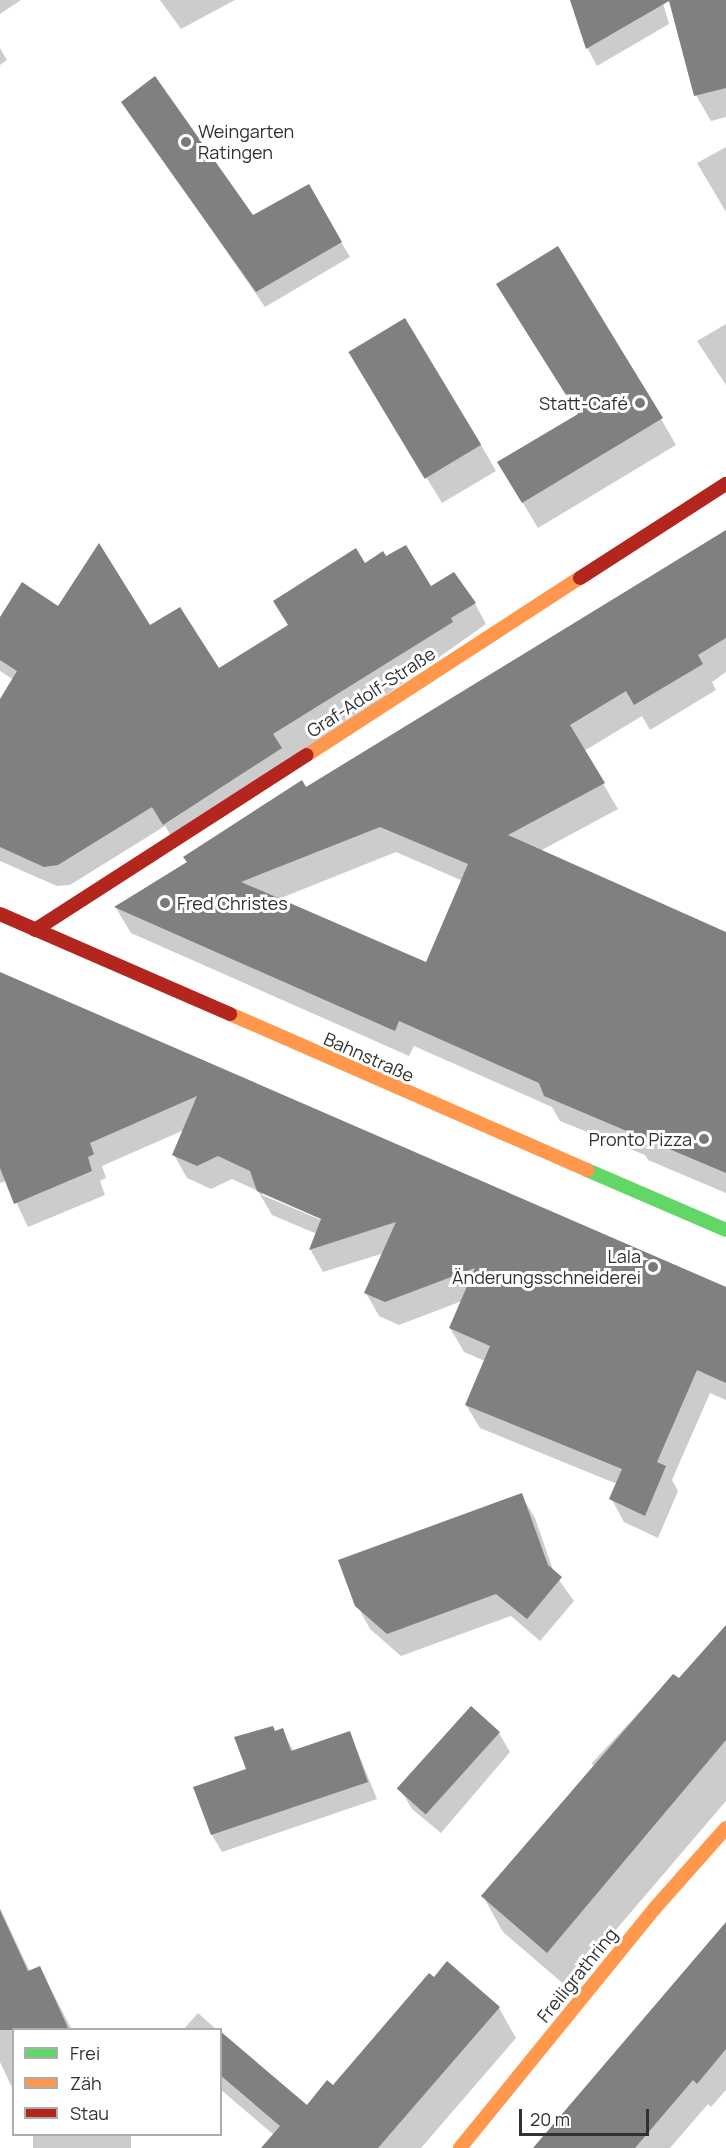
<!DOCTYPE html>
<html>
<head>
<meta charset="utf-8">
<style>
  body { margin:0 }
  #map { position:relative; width:726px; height:2148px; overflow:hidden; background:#fff; font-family:Manrope,sans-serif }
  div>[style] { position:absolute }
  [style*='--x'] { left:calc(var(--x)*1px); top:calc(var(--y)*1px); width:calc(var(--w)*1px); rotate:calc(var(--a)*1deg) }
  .shadow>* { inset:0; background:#0003; transform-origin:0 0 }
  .building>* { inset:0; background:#808080; transform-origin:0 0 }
  .fast>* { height:14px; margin:-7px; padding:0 7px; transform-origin:7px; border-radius:7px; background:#63d668 }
  .slow>* { height:14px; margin:-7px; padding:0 7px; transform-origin:7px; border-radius:7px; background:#ff974d }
  .jam>* { height:14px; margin:-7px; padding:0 7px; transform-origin:7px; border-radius:7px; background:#b3261e }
  .dots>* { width:16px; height:16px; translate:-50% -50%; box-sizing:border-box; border:3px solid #fff; border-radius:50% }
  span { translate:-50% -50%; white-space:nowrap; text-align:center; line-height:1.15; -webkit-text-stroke:6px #fff; paint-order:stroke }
  .poi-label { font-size:18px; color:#313131 }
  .left { translate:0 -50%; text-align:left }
  .right { translate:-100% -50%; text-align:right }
  .street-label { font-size:18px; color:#313131 }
  .legend { position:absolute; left:12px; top:2028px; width:210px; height:108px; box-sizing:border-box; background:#fff; border:2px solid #adadad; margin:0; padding:8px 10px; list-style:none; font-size:18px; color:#313131 }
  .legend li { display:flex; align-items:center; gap:12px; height:30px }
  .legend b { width:30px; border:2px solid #adadad }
  .scale { position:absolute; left:519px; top:2109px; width:130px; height:27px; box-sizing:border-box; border:3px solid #313131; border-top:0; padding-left:8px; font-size:18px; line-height:21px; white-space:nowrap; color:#313131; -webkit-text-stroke:4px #fff; paint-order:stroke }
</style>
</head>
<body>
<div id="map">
  <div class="shadow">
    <i style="clip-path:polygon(0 0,21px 0,0 14px)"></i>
    <i style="clip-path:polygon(160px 0,235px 0,181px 29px)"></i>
    <i style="clip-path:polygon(572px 0,662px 0,669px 24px,597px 66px,588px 49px)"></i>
    <i style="clip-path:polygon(726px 30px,726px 117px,711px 121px,696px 95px)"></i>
    <i style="clip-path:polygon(0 48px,7px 60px,0 65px)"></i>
    <i style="clip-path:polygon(123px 102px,253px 217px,308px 186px,350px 257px,265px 307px)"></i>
    <i style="clip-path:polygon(726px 147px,726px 212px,697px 163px)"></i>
    <i style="clip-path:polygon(726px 324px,726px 385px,697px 341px)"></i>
    <i style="clip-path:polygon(366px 378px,481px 445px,496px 471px,442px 503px)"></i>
    <i style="clip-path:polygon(579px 415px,661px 419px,676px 445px,538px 528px,514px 488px)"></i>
    <i style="clip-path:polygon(evenodd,726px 532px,726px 672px,712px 682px,716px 690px,650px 730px,642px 716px,584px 751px,618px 809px,540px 851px,726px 940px,726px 1193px,648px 1160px,645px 1155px,560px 1121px,552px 1107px,414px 1046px,409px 1056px,131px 933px,116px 908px,726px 532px,396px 852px,463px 881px,426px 964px,276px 900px,396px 852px)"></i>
    <i style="clip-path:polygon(386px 558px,431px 588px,475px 604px,486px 624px,176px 844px,165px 826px,70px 885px,57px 886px,0 861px,0 726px,156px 773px,0 671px,0 620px,59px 608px,150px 627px,218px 670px,290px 626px,364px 565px)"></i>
    <i style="clip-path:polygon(evenodd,0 974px,726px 1287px,726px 1400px,710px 1393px,672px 1480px,678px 1491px,658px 1538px,624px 1522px,611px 1498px,617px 1484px,480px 1428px,466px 1405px,485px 1361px,464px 1352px,450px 1328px,462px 1301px,399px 1325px,379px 1316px,366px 1293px,384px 1253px,323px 1272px,310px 1249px,317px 1234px,272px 1215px,258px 1191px,232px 1179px,211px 1189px,187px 1178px,174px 1155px,184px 1130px,102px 1166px,106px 1178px,100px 1181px,105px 1195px,28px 1227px,6px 1181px,0 1183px,0 974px,262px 1192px,329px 1221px,328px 1223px,262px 1195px,262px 1192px)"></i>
    <i style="clip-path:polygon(521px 1495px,535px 1518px,554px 1573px,574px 1601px,540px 1641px,511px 1616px,401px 1656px,370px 1629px,357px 1605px)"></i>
    <i style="clip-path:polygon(726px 1630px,726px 1801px,567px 1987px,503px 1932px,483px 1896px,593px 1766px,592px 1763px,673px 1676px,679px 1680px)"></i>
    <i style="clip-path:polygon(282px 1730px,294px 1752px,350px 1733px,377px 1799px,222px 1852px,212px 1835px,275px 1732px)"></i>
    <i style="clip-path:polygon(499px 1733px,510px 1752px,441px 1833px,412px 1809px,401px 1790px)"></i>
    <i style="clip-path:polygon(0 1908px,30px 1972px,40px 1968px,72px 2030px,14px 2030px,14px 2092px,0 2062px)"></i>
    <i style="clip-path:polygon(726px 1924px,726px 2090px,711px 2107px,708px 2104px,670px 2148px,535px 2148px)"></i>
    <i style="clip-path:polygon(499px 2008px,516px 2038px,421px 2148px,263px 2148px,274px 2135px,220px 2089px,220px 2032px,307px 2107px,333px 2087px)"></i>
    <i style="clip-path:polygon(198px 2013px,217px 2030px,183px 2030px)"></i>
    <i style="left:33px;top:2134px;width:98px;height:15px"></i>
  </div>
  <div class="building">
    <i style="clip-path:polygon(570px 0,726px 0,726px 88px,694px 96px,669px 1px,586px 49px)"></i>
    <i style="clip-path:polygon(155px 76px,253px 215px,309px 184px,342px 242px,256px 292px,121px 102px)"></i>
    <i style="clip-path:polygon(558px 246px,663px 418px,522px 503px,497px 462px,578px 414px,496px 284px)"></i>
    <i style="left:405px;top:318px;width:148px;height:66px;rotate:59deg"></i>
    <i style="clip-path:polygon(evenodd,726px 530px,726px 638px,698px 655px,703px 664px,634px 705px,626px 691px,570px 725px,605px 783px,508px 835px,726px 932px,726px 1173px,544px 1096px,539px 1083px,399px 1021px,395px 1031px,114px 907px,187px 862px,183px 857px,302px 780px,306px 787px,726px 530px,380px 827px,468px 864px,426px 962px,241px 882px,380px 827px)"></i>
    <i style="clip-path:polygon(99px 543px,150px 625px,180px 607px,219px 668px,288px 625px,273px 601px,356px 548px,365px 563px,383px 551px,386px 556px,406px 545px,431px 586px,454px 572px,476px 603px,451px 618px,453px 622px,273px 734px,282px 748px,163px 825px,152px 807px,58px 865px,44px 867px,0 847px,0 699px,17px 671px,0 660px,0 617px,22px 582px,58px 606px)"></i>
    <i style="clip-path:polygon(0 972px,726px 1287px,726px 1383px,697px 1370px,657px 1462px,666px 1466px,645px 1516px,609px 1499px,622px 1469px,465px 1405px,490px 1346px,449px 1328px,475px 1268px,385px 1302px,364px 1293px,396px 1222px,309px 1250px,321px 1219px,257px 1191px,250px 1171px,218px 1156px,197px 1166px,172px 1155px,197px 1096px,90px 1143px,94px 1154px,88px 1157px,92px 1171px,14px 1204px,0 1168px)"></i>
    <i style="clip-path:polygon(522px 1493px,548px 1565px,562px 1577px,527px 1619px,496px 1594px,387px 1634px,355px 1606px,338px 1560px)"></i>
    <i style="clip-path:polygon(726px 1625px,726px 1740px,547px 1953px,481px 1896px,673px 1674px,679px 1678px)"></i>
    <i style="left:471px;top:1706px;width:39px;height:111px;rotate:42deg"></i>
    <i style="clip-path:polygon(273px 1726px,275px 1731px,283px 1728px,291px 1751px,350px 1731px,368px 1782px,211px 1835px,193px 1787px,246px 1769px,234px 1737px)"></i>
    <i style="clip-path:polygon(0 1910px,28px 1971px,40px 1966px,69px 2030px,0 2030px)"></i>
    <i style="clip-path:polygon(726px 1922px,726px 2049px,697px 2084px,693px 2080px,635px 2148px,533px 2148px)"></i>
    <i style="clip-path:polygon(447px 1961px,500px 2007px,378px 2148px,261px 2148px,280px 2126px,220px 2075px,220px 2031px,307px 2105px,327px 2080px,333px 2085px,429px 1973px,434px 1977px)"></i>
  </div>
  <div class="fast">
    <i style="--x:587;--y:1170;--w:151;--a:23.3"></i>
  </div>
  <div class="slow">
    <i style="--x:307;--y:755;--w:325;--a:-33"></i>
    <i style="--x:230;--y:1014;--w:390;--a:23.6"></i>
    <i style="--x:460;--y:2148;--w:309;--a:-50.9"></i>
    <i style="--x:655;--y:1908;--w:107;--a:-48.4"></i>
  </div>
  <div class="jam">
    <i style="--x:580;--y:578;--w:174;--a:-32.8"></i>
    <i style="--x:0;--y:914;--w:251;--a:23.5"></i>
    <i style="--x:35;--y:930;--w:323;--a:-32.8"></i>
  </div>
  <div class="dots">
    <i style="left:186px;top:142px;background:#797979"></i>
    <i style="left:640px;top:403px;background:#797979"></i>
    <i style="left:165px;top:903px;background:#797979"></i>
    <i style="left:704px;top:1139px;background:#797979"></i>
    <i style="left:653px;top:1267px;background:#797979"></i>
  </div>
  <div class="poi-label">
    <span class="left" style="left:198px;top:142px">Weingarten<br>Ratingen</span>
    <span class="right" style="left:628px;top:403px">Statt-Café</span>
    <span class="left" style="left:177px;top:903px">Fred Christes</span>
    <span class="right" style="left:692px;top:1139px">Pronto Pizza</span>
    <span class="right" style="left:641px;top:1267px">Lala<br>Änderungsschneiderei</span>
  </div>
  <div class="street-label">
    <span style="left:371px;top:692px;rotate:-33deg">Graf-Adolf-Straße</span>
    <span style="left:369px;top:1057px;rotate:24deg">Bahnstraße</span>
    <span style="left:577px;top:1975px;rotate:-51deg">Freiligrathring</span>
  </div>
  <ul class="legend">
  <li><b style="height:8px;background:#63d668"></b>Frei</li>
  <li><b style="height:8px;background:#ff974d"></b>Zäh</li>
  <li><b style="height:8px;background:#b3261e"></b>Stau</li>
  </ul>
  <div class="scale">20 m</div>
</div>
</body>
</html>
